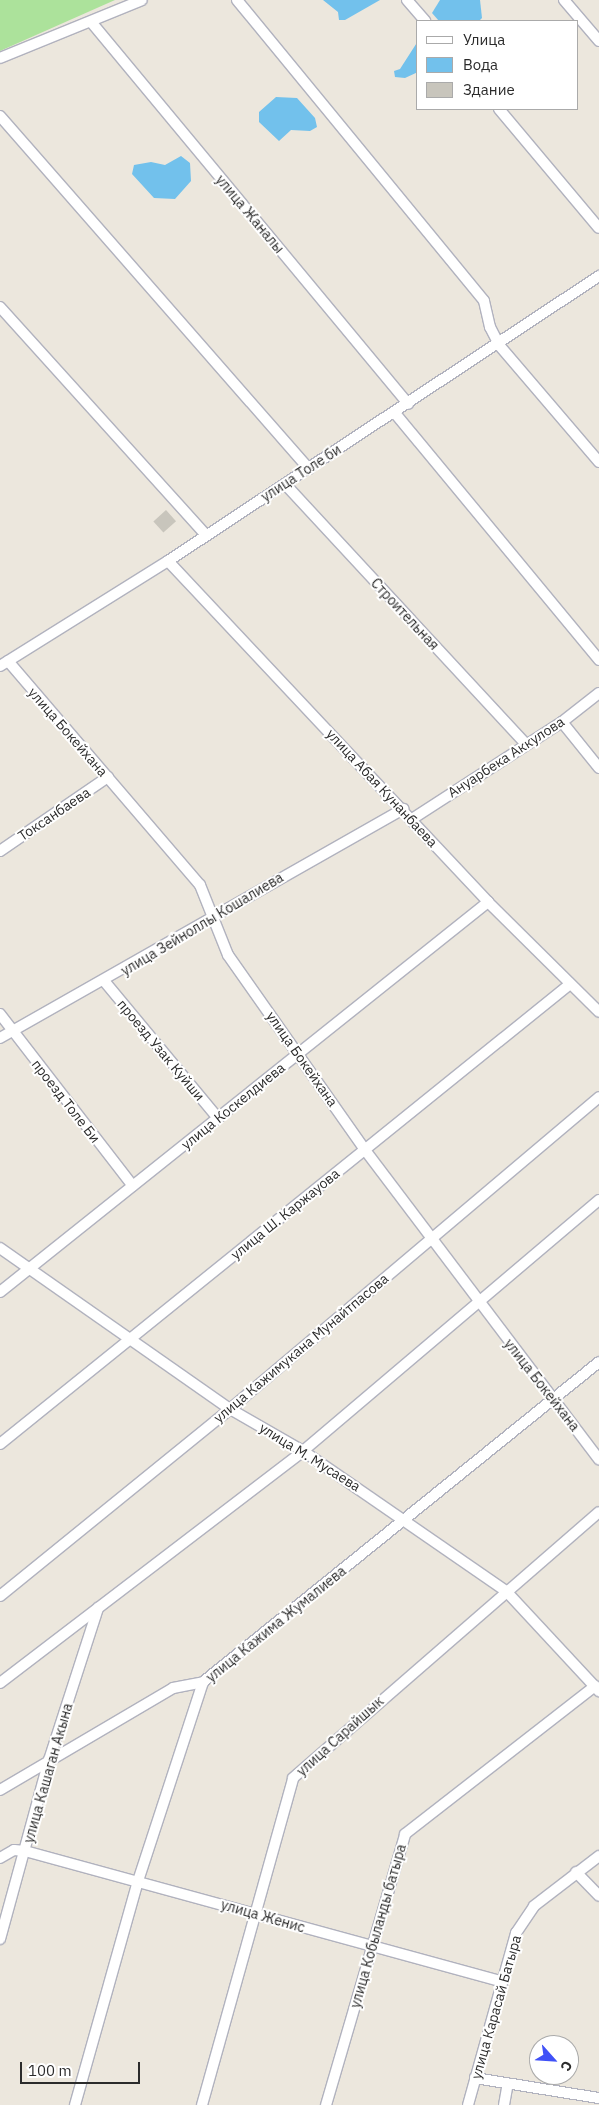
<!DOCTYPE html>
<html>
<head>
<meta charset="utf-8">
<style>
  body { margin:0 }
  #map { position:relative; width:599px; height:2105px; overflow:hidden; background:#ece7dd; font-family:"IBM Plex Sans",sans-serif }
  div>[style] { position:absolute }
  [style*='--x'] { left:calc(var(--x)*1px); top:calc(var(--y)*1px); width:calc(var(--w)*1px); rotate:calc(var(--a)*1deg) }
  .green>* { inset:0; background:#ace29b }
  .water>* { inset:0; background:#72c1ec }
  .building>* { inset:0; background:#c8c5bc; transform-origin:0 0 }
  .roads { filter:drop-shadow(1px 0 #b1b2be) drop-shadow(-1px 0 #b1b2be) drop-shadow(0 1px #b1b2be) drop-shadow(0 -1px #b1b2be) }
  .minor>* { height:10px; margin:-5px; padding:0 5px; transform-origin:5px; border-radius:5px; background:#fff }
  span { translate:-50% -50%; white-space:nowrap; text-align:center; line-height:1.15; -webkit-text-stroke:4px #fff; paint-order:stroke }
  .street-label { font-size:14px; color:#2b2b2b }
  .legend { position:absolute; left:416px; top:20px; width:162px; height:90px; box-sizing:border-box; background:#fff; border:1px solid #aaa; margin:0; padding:6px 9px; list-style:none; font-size:15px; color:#2b2b2b }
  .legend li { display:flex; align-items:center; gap:10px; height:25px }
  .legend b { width:25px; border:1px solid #aaa }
  .north { position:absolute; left:529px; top:2035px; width:50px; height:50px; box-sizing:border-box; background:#fff; border:1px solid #aaa; border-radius:50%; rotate:116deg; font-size:14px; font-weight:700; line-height:20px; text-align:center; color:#2b2b2b }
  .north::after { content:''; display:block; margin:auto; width:18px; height:22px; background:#4051f7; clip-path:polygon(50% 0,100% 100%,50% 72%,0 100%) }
  .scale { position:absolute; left:20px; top:2062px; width:120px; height:22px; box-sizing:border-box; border:2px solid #2b2b2b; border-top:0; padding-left:6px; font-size:15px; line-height:18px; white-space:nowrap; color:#2b2b2b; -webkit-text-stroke:4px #fff; paint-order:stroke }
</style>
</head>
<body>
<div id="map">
  <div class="green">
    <i style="clip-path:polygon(0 0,115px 0,0 51px)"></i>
  </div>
  <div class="water">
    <i style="clip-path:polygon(323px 0,380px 0,345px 20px,339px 20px,338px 12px)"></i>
    <i style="clip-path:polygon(440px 0,480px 0,482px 18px,479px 21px,439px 21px,432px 13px)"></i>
    <i style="clip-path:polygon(418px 41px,418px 72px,405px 78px,395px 77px,394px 71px,400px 69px)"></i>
    <i style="clip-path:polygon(276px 97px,297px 98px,315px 118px,317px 127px,310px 131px,291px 130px,279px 141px,259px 122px,259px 112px)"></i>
    <i style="clip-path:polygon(181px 156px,190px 163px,191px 181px,175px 199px,154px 198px,132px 174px,134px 165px,151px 162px,165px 165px)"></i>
  </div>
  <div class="building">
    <i style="left:166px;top:510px;width:15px;height:17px;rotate:48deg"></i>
  </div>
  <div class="roads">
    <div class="minor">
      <i style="--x:237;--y:0;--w:389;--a:50.6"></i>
      <i style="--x:484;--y:301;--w:27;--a:77"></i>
      <i style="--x:490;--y:327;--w:20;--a:63"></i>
      <i style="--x:499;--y:345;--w:154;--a:49.5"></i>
      <i style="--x:407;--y:0;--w:28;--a:49"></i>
      <i style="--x:564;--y:0;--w:54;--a:49.5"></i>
      <i style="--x:92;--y:23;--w:495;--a:50.3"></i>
      <i style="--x:0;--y:58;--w:153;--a:-22.2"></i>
      <i style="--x:499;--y:109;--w:155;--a:50"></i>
      <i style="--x:0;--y:116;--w:469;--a:48.8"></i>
      <i style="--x:0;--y:307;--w:307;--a:47.9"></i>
      <i style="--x:394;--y:412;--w:322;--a:50.4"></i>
      <i style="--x:285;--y:484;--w:355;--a:47.2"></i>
      <i style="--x:168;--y:561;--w:468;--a:46.8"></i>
      <i style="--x:488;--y:902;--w:156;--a:44.7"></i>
      <i style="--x:8;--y:661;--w:295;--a:49.4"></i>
      <i style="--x:200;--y:885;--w:75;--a:68.2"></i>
      <i style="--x:228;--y:955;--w:238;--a:54.9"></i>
      <i style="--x:365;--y:1150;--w:388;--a:52.9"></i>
      <i style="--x:0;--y:666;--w:198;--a:-32"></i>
      <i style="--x:168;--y:561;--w:517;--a:-33.47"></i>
      <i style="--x:562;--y:722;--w:59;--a:51.2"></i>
      <i style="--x:412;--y:819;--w:179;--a:-32.9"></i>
      <i style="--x:562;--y:722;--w:47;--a:-38.1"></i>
      <i style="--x:0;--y:851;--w:131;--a:-34.4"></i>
      <i style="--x:105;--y:982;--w:177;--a:50.3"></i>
      <i style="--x:0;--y:1014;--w:217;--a:52.3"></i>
      <i style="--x:0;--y:1038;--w:464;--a:-29.6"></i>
      <i style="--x:0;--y:1248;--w:281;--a:35"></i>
      <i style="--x:230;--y:1409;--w:84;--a:29.9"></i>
      <i style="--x:303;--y:1451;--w:247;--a:34.6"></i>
      <i style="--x:506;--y:1591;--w:137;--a:47.1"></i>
      <i style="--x:0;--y:1292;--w:625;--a:-38.63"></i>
      <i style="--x:0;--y:1444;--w:732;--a:-38.9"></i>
      <i style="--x:0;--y:1596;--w:296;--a:-39.1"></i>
      <i style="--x:230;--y:1409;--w:483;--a:-40.2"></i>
      <i style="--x:0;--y:1683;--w:382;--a:-37.4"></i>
      <i style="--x:303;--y:1451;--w:388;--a:-40.3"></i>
      <i style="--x:0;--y:1790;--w:201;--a:-30.5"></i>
      <i style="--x:173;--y:1688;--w:31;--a:-11"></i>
      <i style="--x:0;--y:1858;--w:16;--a:-30"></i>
      <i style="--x:14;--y:1850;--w:11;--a:5"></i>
      <i style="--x:25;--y:1851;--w:492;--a:15.3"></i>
      <i style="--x:576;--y:1872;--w:33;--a:46"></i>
      <i style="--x:0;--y:1939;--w:186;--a:-74.7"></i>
      <i style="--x:49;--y:1760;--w:160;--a:-72.1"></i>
      <i style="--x:475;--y:2078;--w:126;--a:9.2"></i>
      <i style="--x:75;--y:2105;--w:233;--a:-74.3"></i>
      <i style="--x:138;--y:1881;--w:209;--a:-71.9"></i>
      <i style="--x:203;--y:1682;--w:509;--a:-38.94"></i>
      <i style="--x:202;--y:2105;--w:339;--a:-74.4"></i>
      <i style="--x:293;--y:1778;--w:405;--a:-41"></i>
      <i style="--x:326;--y:2105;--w:282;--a:-73.7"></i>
      <i style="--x:405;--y:1834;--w:241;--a:-37.9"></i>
      <i style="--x:468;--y:2105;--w:179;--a:-74.4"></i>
      <i style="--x:516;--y:1933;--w:32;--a:-56"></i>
      <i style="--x:534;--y:1906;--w:82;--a:-37.6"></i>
      <i style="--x:504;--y:2105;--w:22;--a:-80"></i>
    </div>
  </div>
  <div class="street-label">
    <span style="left:250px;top:214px;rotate:50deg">улица Жаналы</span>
    <span style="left:301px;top:473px;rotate:-33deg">улица Толе би</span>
    <span style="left:405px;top:614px;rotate:47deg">Строительная</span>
    <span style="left:68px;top:732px;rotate:49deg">улица Бокейхана</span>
    <span style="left:506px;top:757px;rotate:-33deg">Ануарбека Аккулова</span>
    <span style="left:382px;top:788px;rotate:47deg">улица Абая Кунанбаева</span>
    <span style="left:54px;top:814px;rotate:-34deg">Токсанбаева</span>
    <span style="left:202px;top:924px;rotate:-31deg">улица Зейноллы Кошалиева</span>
    <span style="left:161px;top:1050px;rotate:50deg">проезд Узак Куйши</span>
    <span style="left:302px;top:1059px;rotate:55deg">улица Бокейхана</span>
    <span style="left:66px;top:1101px;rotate:52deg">проезд Толе Би</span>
    <span style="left:233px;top:1106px;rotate:-39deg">улица Коскелдиева</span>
    <span style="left:285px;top:1214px;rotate:-39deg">улица Ш. Каржауова</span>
    <span style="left:301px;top:1348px;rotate:-40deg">улица Кажимукана Мунайтпасова</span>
    <span style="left:542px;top:1385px;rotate:52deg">улица Бокейхана</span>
    <span style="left:310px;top:1457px;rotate:32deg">улица М. Мусаева</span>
    <span style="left:276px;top:1624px;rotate:-39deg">улица Кажима Жумалиева</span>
    <span style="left:340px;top:1736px;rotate:-42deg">улица Сарайшык</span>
    <span style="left:48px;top:1773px;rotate:-74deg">улица Кашаган Акына</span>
    <span style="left:263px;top:1916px;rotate:16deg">улица Женис</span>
    <span style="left:378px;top:1926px;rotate:-74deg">улица Кобыланды батыра</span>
    <span style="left:496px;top:2007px;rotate:-74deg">улица Карасай Батыра</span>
  </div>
  <ul class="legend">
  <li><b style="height:6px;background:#fff"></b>Улица</li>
  <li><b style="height:14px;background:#72c1ec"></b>Вода</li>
  <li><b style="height:14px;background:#c8c5bc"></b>Здание</li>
  </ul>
  <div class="north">С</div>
  <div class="scale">100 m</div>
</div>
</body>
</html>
